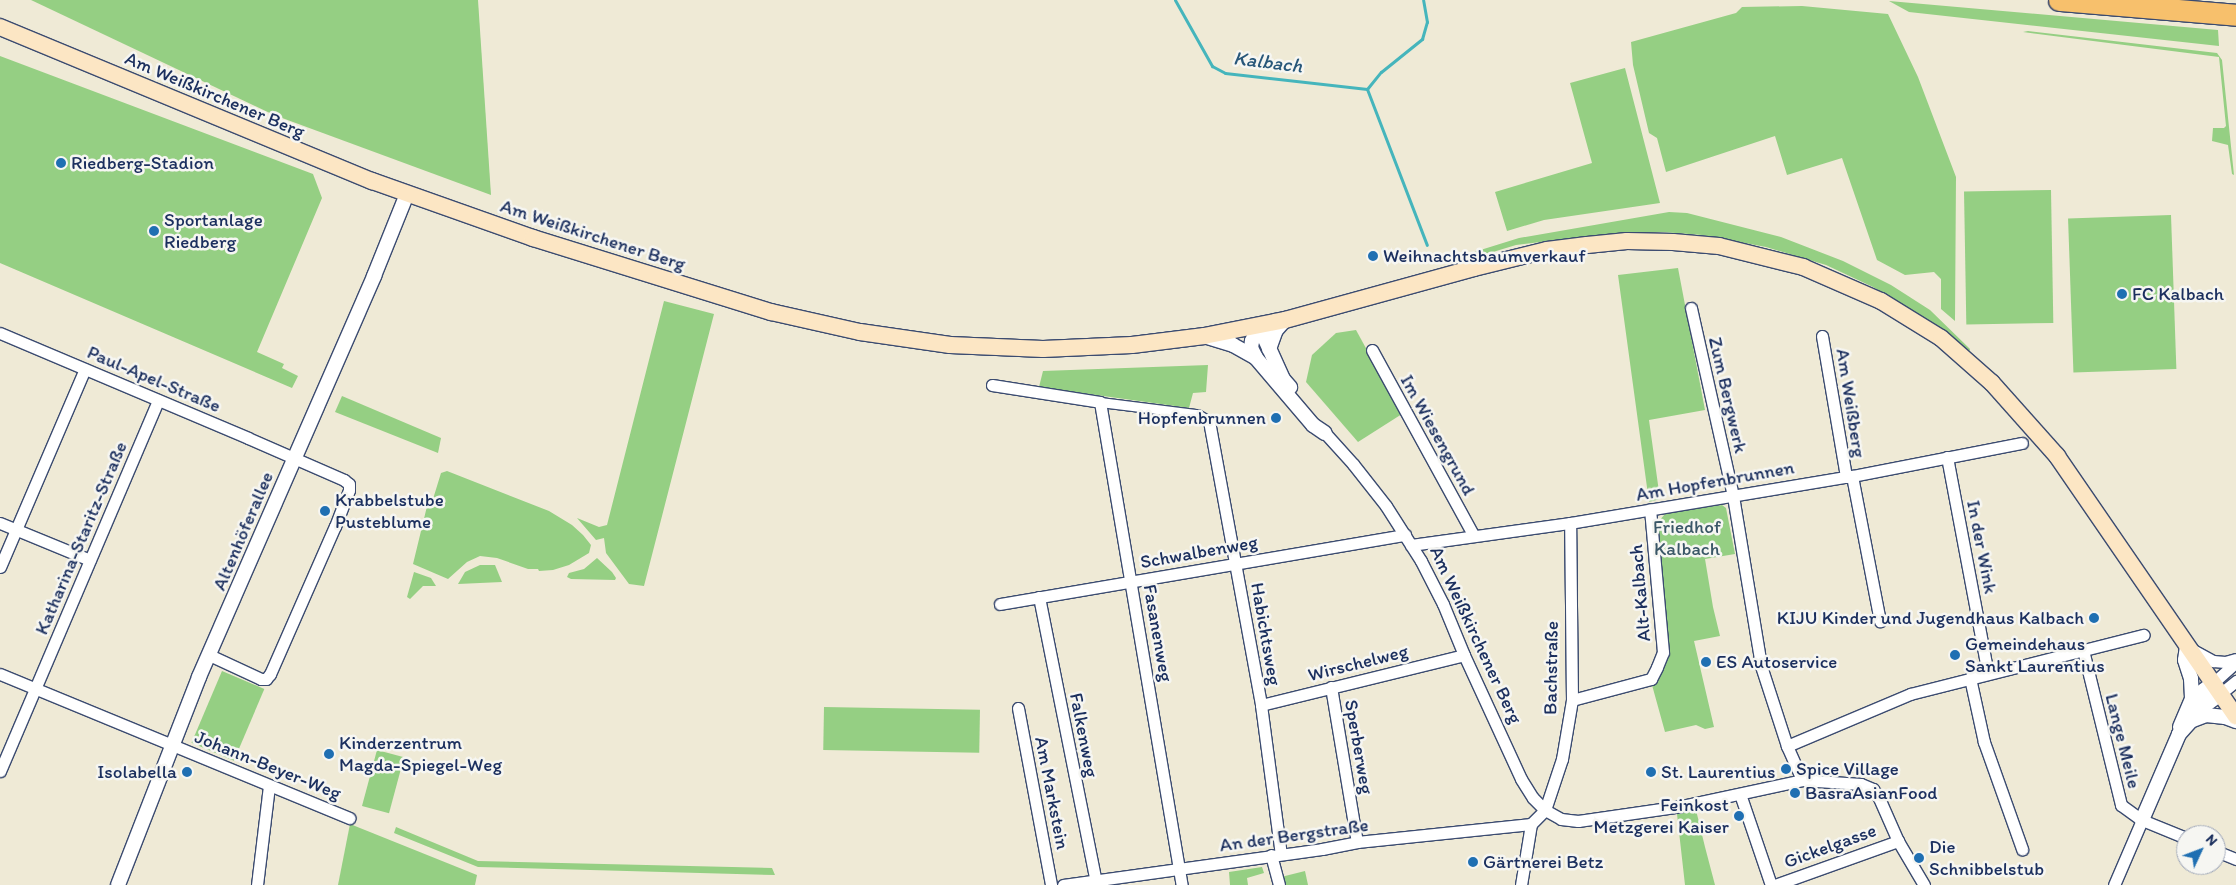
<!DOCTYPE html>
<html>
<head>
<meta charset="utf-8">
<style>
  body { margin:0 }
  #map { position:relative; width:2236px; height:885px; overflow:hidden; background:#efead6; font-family:Itim,sans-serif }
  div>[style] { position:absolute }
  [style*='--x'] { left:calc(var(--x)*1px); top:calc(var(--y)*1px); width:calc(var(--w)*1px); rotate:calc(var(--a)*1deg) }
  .green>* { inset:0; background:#95cf83; transform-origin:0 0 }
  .stream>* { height:3px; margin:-1.5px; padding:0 1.5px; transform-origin:1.5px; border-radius:1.5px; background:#45b5bc }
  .roads { filter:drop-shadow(1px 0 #3b4b70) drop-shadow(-1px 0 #3b4b70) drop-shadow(0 1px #3b4b70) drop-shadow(0 -1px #3b4b70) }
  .pedestrian>* { height:9px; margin:-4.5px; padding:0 4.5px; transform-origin:4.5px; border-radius:4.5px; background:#fff }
  .minor>* { height:11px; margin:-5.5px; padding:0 5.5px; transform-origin:5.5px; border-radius:5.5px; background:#fff }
  .tertiary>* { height:14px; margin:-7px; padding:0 7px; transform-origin:7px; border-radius:7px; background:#fff }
  .secondary>* { height:16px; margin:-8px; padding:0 8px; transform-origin:8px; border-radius:8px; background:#fce6c4 }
  .motorway>* { height:21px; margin:-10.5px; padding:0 10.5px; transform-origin:10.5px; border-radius:10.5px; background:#f7c06c }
  .dots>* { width:14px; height:14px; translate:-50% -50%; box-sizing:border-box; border:2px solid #f6f6f2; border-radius:50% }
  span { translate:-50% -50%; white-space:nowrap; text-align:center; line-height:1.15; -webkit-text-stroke:5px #f6f6f2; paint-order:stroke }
  .street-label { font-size:19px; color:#1b2f5e }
  .poi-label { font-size:19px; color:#1b2f5e }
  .left { translate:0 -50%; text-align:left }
  .right { translate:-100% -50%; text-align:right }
  .park-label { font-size:19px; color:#3a5767 }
  .water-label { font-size:20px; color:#28577a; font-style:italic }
  .north { position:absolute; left:2176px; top:825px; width:50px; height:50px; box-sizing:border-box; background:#f6f6f2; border:1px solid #9ea6b7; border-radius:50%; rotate:47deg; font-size:14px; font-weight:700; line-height:20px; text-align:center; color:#1b2f5e }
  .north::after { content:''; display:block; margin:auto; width:18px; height:22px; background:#1f6fb2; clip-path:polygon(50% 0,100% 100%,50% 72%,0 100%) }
</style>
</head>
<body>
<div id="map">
  <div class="green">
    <i style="clip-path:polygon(31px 0,478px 0,491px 195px,274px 115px)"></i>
    <i style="clip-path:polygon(1889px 1px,2218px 30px,2219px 46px,1909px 12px)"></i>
    <i style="clip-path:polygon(1802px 6px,1888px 14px,1918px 77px,1956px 177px,1955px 321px,1941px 309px,1941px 279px,1934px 272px,1905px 275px,1877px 260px,1842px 158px,1787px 175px,1775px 136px,1666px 172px,1657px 138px,1649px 133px,1633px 65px,1631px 42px,1736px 13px,1742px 7px)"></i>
    <i style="clip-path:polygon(2028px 31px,2217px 53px,2222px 60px,2234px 175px,2232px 174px,2228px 145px,2212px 141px,2213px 128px,2224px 128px,2226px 126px,2219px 57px,2023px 32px)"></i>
    <i style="clip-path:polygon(0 56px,313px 174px,322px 198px,257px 352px,284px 364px,282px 368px,298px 376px,292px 388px,0 263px)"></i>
    <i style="clip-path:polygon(1625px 68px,1660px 203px,1544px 220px,1507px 231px,1495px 192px,1592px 163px,1570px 83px)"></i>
    <i style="left:2051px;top:190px;width:133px;height:87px;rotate:89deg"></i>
    <i style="clip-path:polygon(1669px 212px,1687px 213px,1781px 237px,1843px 261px,1891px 285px,1930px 310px,1970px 349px,1969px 353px,1928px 320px,1873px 287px,1826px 265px,1766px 247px,1702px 235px,1662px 232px,1599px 235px,1516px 245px,1460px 262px,1458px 257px,1519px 238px)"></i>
    <i style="left:2171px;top:215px;width:154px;height:103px;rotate:88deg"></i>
    <i style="clip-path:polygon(1678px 268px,1705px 410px,1649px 420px,1660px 499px,1649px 502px,1618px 275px)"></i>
    <i style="clip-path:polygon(664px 301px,714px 314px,644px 586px,629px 584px,606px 553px,604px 538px,596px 540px,577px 518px,599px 527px,607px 525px)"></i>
    <i style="clip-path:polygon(1356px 330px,1402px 414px,1358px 442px,1306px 382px,1312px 355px,1336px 333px)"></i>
    <i style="clip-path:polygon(1208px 365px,1206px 392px,1193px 393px,1189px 408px,1039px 387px,1043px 371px)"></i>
    <i style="clip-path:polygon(342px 396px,441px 438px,438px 453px,335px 412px)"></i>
    <i style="clip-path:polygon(447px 471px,549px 511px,572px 525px,583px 535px,591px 545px,589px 553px,569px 565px,553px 570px,539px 571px,538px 569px,528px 569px,497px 558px,480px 556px,467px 562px,448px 579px,413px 564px,429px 498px,433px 499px,441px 473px)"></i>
    <i style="clip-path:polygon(1722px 505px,1726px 508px,1735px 554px,1705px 559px,1713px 607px,1720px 636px,1694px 641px,1714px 727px,1705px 729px,1696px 725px,1665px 732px,1652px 685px,1667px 652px,1657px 523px,1666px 513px)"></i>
    <i style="clip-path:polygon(597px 558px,612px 572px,616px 578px,615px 580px,571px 579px,567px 577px,569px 573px,584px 569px)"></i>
    <i style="clip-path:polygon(480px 565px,495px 565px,502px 582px,458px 584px,465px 572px)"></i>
    <i style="clip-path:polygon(414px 572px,431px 578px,436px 586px,423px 586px,410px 599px,407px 597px)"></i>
    <i style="left:222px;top:671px;width:46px;height:78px;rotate:23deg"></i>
    <i style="left:824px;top:707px;width:156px;height:43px;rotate:1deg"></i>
    <i style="left:377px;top:750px;width:28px;height:58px;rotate:15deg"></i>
    <i style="clip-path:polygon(1696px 810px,1705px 847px,1715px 885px,1685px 885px,1677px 814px)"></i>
    <i style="clip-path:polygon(350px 824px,477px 875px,475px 885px,338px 885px)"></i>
    <i style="clip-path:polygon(396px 827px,478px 861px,772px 868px,775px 875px,478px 867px,394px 833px)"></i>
    <i style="clip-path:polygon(1262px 867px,1264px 873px,1247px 878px,1248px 885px,1230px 885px,1229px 872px)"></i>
    <i style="clip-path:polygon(1305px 871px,1308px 885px,1284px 885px,1281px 877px)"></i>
  </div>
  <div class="stream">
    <i style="--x:1175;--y:0;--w:76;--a:60.7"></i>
    <i style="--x:1212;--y:66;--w:15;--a:28"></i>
    <i style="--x:1225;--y:73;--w:143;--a:6.4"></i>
    <i style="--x:1367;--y:89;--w:167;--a:69"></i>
    <i style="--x:1367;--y:89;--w:22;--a:-51"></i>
    <i style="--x:1381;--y:72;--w:53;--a:-38.8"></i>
    <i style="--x:1422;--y:39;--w:18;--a:-74"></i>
    <i style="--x:1427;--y:22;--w:22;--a:-100"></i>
  </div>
  <div class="roads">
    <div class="pedestrian">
      <i style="--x:1100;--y:402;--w:98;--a:7.1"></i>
      <i style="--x:1197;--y:414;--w:14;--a:30"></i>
    </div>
    <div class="minor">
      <i style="--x:1691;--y:308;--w:193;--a:77.4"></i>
      <i style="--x:1733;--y:496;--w:172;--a:80.6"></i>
      <i style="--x:1761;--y:666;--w:84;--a:72"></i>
      <i style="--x:1787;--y:746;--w:37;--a:66"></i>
      <i style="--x:0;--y:333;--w:269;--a:22.9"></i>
      <i style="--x:248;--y:438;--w:105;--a:23.6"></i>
      <i style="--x:344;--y:480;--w:6;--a:39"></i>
      <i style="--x:349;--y:484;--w:6;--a:90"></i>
      <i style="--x:349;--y:490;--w:39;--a:111"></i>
      <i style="--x:335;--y:526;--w:162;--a:113.7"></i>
      <i style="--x:270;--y:674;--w:6;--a:129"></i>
      <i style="--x:266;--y:679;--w:5;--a:180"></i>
      <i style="--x:261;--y:679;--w:57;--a:-155.2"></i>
      <i style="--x:1822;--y:336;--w:143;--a:80.3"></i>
      <i style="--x:1372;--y:350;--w:212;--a:61.3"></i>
      <i style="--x:992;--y:385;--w:109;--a:8.9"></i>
      <i style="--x:1100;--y:402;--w:490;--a:80.4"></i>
      <i style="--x:1209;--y:421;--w:289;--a:79.6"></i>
      <i style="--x:1261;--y:705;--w:150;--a:82.4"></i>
      <i style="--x:1325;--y:433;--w:42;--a:47.9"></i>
      <i style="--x:1353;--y:464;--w:53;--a:51.8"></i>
      <i style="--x:1386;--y:506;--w:65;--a:57.5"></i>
      <i style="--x:1421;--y:561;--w:48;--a:62.9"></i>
      <i style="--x:1443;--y:604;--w:55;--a:67.6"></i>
      <i style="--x:1464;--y:655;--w:136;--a:65.3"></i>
      <i style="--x:1521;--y:779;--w:22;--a:58"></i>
      <i style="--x:1533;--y:798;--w:17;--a:45"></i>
      <i style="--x:1545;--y:810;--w:18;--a:29"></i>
      <i style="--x:1561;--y:819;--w:17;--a:7"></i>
      <i style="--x:1578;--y:821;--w:105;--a:-8.2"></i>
      <i style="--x:1682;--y:806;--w:123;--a:-12.2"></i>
      <i style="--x:1802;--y:780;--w:59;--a:3.9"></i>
      <i style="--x:1861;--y:784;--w:13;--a:23"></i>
      <i style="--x:1873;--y:789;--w:11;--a:56"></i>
      <i style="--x:1879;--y:798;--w:47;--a:66.2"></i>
      <i style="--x:1898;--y:841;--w:51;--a:59.4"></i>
      <i style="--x:1947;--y:457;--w:220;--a:79.3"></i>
      <i style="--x:1852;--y:476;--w:148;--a:79.1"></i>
      <i style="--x:0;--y:523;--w:97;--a:22.3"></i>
      <i style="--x:1411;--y:545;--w:161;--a:-7.9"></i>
      <i style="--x:1570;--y:523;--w:286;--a:-9.5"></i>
      <i style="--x:1852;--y:476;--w:173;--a:-11"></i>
      <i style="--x:0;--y:567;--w:215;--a:-66.8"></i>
      <i style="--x:1039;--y:597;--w:290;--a:78.7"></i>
      <i style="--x:1000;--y:604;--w:411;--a:-9.7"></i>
      <i style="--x:2083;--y:650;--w:160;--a:76.2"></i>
      <i style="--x:2121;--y:805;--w:26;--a:36"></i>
      <i style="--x:2142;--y:820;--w:48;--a:22.2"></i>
      <i style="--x:2193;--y:650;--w:23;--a:29"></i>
      <i style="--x:2213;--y:661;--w:12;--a:5"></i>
      <i style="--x:2225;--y:662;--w:11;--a:-15"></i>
      <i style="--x:0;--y:674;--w:378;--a:22.4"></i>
      <i style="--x:1970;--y:678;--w:66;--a:77.7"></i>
      <i style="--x:1984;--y:742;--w:114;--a:70.4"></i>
      <i style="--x:2213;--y:683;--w:31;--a:-42"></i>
      <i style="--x:1331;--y:687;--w:157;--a:80.5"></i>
      <i style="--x:2220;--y:694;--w:21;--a:-39"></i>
      <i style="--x:1572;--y:700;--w:82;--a:-14.9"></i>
      <i style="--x:1651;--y:679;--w:13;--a:-63"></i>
      <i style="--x:1657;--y:667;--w:16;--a:-68"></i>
      <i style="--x:1663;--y:652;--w:143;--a:-95.2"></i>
      <i style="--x:1261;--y:705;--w:209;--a:-13.8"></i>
      <i style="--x:1018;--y:708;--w:180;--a:79.4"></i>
      <i style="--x:1787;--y:746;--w:134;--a:-22.9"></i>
      <i style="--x:1910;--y:694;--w:241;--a:-14.2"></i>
      <i style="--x:0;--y:771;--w:403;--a:-66.9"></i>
      <i style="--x:1740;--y:794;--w:96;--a:71.2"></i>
      <i style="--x:2216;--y:851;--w:22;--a:22"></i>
      <i style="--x:1271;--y:855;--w:31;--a:75"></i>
      <i style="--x:257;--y:885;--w:100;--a:-83.1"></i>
      <i style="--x:1063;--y:885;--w:261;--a:-7.9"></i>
      <i style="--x:1322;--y:849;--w:36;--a:-11"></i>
      <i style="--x:1357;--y:842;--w:175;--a:-5.9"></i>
      <i style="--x:1521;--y:885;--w:62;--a:-80.7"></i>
      <i style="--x:1531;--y:824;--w:20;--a:-45"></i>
      <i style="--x:1545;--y:810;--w:54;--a:-71.6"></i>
      <i style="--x:1562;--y:759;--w:60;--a:-80.4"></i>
      <i style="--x:1572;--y:700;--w:177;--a:-90.6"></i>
      <i style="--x:1775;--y:885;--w:131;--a:-19.7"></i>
      <i style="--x:2114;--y:885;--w:71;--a:-66.7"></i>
    </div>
    <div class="tertiary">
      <i style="--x:1259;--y:326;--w:17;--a:115"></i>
      <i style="--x:1252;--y:341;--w:7;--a:98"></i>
      <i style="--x:1251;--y:348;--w:11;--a:63"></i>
      <i style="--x:1256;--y:358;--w:88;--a:49.6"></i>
      <i style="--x:1313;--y:425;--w:14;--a:34"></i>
      <i style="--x:1259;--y:326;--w:58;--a:65.6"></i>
      <i style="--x:1283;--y:379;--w:11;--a:49"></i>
      <i style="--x:1204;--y:336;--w:30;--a:17"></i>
      <i style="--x:1233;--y:345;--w:26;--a:29"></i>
      <i style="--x:1269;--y:349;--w:20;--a:-70"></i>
      <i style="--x:1276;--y:330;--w:13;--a:-48"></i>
      <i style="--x:2187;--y:646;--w:14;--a:98"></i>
      <i style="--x:2185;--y:660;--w:20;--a:72"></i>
      <i style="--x:2191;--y:679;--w:20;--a:87"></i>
      <i style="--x:2193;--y:720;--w:14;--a:-21"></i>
      <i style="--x:2206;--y:715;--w:19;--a:6"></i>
      <i style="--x:2225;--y:717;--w:12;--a:20"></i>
      <i style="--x:2180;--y:727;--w:30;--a:-67"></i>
      <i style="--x:2192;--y:699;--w:26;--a:-37"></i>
      <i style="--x:2142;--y:820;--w:94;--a:-66.7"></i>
      <i style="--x:2179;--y:734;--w:36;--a:-48"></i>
      <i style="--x:2203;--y:707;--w:21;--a:-37"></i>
      <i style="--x:118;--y:885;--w:223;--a:-68.7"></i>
      <i style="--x:199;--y:677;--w:438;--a:-66.4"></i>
      <i style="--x:374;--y:276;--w:88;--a:-68.1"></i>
    </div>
    <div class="secondary">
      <i style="--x:0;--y:27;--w:403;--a:22.5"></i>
      <i style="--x:372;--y:181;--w:171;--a:19.5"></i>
      <i style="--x:533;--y:238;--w:249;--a:17.3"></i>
      <i style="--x:771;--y:312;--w:91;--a:12.7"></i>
      <i style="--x:860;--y:332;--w:91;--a:8.2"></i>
      <i style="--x:950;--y:345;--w:93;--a:2.5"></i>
      <i style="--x:1043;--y:349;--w:89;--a:-2.6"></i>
      <i style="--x:1132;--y:345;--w:73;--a:-7.1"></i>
      <i style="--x:1204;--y:336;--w:83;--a:-11.2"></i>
      <i style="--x:1285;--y:320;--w:196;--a:-15.4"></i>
      <i style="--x:1474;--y:268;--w:75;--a:-13.9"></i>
      <i style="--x:1547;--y:250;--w:40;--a:-7.1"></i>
      <i style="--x:1587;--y:245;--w:40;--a:-5.7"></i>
      <i style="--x:1627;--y:241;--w:46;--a:1.2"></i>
      <i style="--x:1673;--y:242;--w:46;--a:5"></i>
      <i style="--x:1719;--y:246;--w:87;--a:14"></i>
      <i style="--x:1803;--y:267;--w:85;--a:23.6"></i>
      <i style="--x:1881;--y:301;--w:70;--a:31.7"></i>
      <i style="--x:1941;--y:338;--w:68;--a:41.4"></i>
      <i style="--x:1992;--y:383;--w:98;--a:48.3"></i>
      <i style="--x:2057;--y:456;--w:316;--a:55.5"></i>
    </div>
    <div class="motorway">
      <i style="--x:2059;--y:0;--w:178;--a:4.8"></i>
    </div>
  </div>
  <div class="dots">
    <i style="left:61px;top:163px;background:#1f6fb2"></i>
    <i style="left:154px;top:231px;background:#1f6fb2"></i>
    <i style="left:1373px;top:256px;background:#1f6fb2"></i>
    <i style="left:2122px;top:294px;background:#1f6fb2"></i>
    <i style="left:1276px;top:418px;background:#1f6fb2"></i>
    <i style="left:325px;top:511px;background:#1f6fb2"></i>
    <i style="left:2094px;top:618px;background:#1f6fb2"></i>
    <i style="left:1955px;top:655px;background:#1f6fb2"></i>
    <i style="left:1706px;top:662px;background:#1f6fb2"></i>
    <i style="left:329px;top:754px;background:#1f6fb2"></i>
    <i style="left:1786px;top:769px;background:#1f6fb2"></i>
    <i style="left:187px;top:772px;background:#1f6fb2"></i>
    <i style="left:1651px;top:772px;background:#1f6fb2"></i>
    <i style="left:1795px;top:793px;background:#1f6fb2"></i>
    <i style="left:1739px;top:816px;background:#1f6fb2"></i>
    <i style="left:1919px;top:858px;background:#1f6fb2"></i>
    <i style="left:1473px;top:862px;background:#1f6fb2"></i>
  </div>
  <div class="street-label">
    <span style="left:215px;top:95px;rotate:23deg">Am Weißkirchener Berg</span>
    <span style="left:593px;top:235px;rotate:18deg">Am Weißkirchener Berg</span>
    <span style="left:154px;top:379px;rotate:23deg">Paul-Apel-Straße</span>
    <span style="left:1728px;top:395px;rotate:77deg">Zum Bergwerk</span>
    <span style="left:1851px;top:403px;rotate:81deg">Am Weißberg</span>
    <span style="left:1438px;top:435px;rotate:61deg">Im Wiesengrund</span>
    <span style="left:1715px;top:481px;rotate:-10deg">Am Hopfenbrunnen</span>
    <span style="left:243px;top:531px;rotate:-67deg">Altenhöferallee</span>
    <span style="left:81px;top:538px;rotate:-67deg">Katharina-Staritz-Straße</span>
    <span style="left:1982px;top:547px;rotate:79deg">In der Wink</span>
    <span style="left:1199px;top:552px;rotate:-10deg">Schwalbenweg</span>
    <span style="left:1640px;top:593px;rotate:-95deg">Alt-Kalbach</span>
    <span style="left:1158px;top:633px;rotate:80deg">Fasanenweg</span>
    <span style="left:1266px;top:634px;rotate:80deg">Habichtsweg</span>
    <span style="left:1476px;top:635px;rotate:65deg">Am Weißkirchener Berg</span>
    <span style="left:1358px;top:663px;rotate:-14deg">Wirschelweg</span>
    <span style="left:1551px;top:668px;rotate:-89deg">Bachstraße</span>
    <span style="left:1084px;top:735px;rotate:79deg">Falkenweg</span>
    <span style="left:2123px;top:741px;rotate:76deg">Lange Meile</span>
    <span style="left:1359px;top:747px;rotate:80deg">Sperberweg</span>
    <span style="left:268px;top:765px;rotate:22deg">Johann-Beyer-Weg</span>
    <span style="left:1052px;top:793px;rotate:79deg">Am Markstein</span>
    <span style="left:1294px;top:835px;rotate:-8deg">An der Bergstraße</span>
    <span style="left:1830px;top:846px;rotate:-20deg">Gickelgasse</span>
  </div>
  <div class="poi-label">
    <span class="left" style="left:71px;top:163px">Riedberg-Stadion</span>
    <span class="left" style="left:164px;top:231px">Sportanlage<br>Riedberg</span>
    <span class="left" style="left:1383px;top:256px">Weihnachtsbaumverkauf</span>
    <span class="left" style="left:2132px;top:294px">FC Kalbach</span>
    <span class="right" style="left:1266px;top:418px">Hopfenbrunnen</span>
    <span class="left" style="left:335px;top:511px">Krabbelstube<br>Pusteblume</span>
    <span class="right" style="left:2084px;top:618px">KIJU Kinder und Jugendhaus Kalbach</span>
    <span class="left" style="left:1965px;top:655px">Gemeindehaus<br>Sankt Laurentius</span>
    <span class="left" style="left:1716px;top:662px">ES Autoservice</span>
    <span class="left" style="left:339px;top:754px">Kinderzentrum<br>Magda-Spiegel-Weg</span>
    <span class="left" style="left:1796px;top:769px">Spice Village</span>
    <span class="right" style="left:177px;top:772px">Isolabella</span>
    <span class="left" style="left:1661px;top:772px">St. Laurentius</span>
    <span class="left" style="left:1805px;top:793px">BasraAsianFood</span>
    <span class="right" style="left:1729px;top:816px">Feinkost<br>Metzgerei Kaiser</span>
    <span class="left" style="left:1929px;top:858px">Die<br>Schnibbelstub</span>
    <span class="left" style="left:1483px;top:862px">Gärtnerei Betz</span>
  </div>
  <div class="park-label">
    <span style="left:1687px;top:538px">Friedhof<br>Kalbach</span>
  </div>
  <div class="water-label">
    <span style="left:1268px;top:62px;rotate:7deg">Kalbach</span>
  </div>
  <div class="north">N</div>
</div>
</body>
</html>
